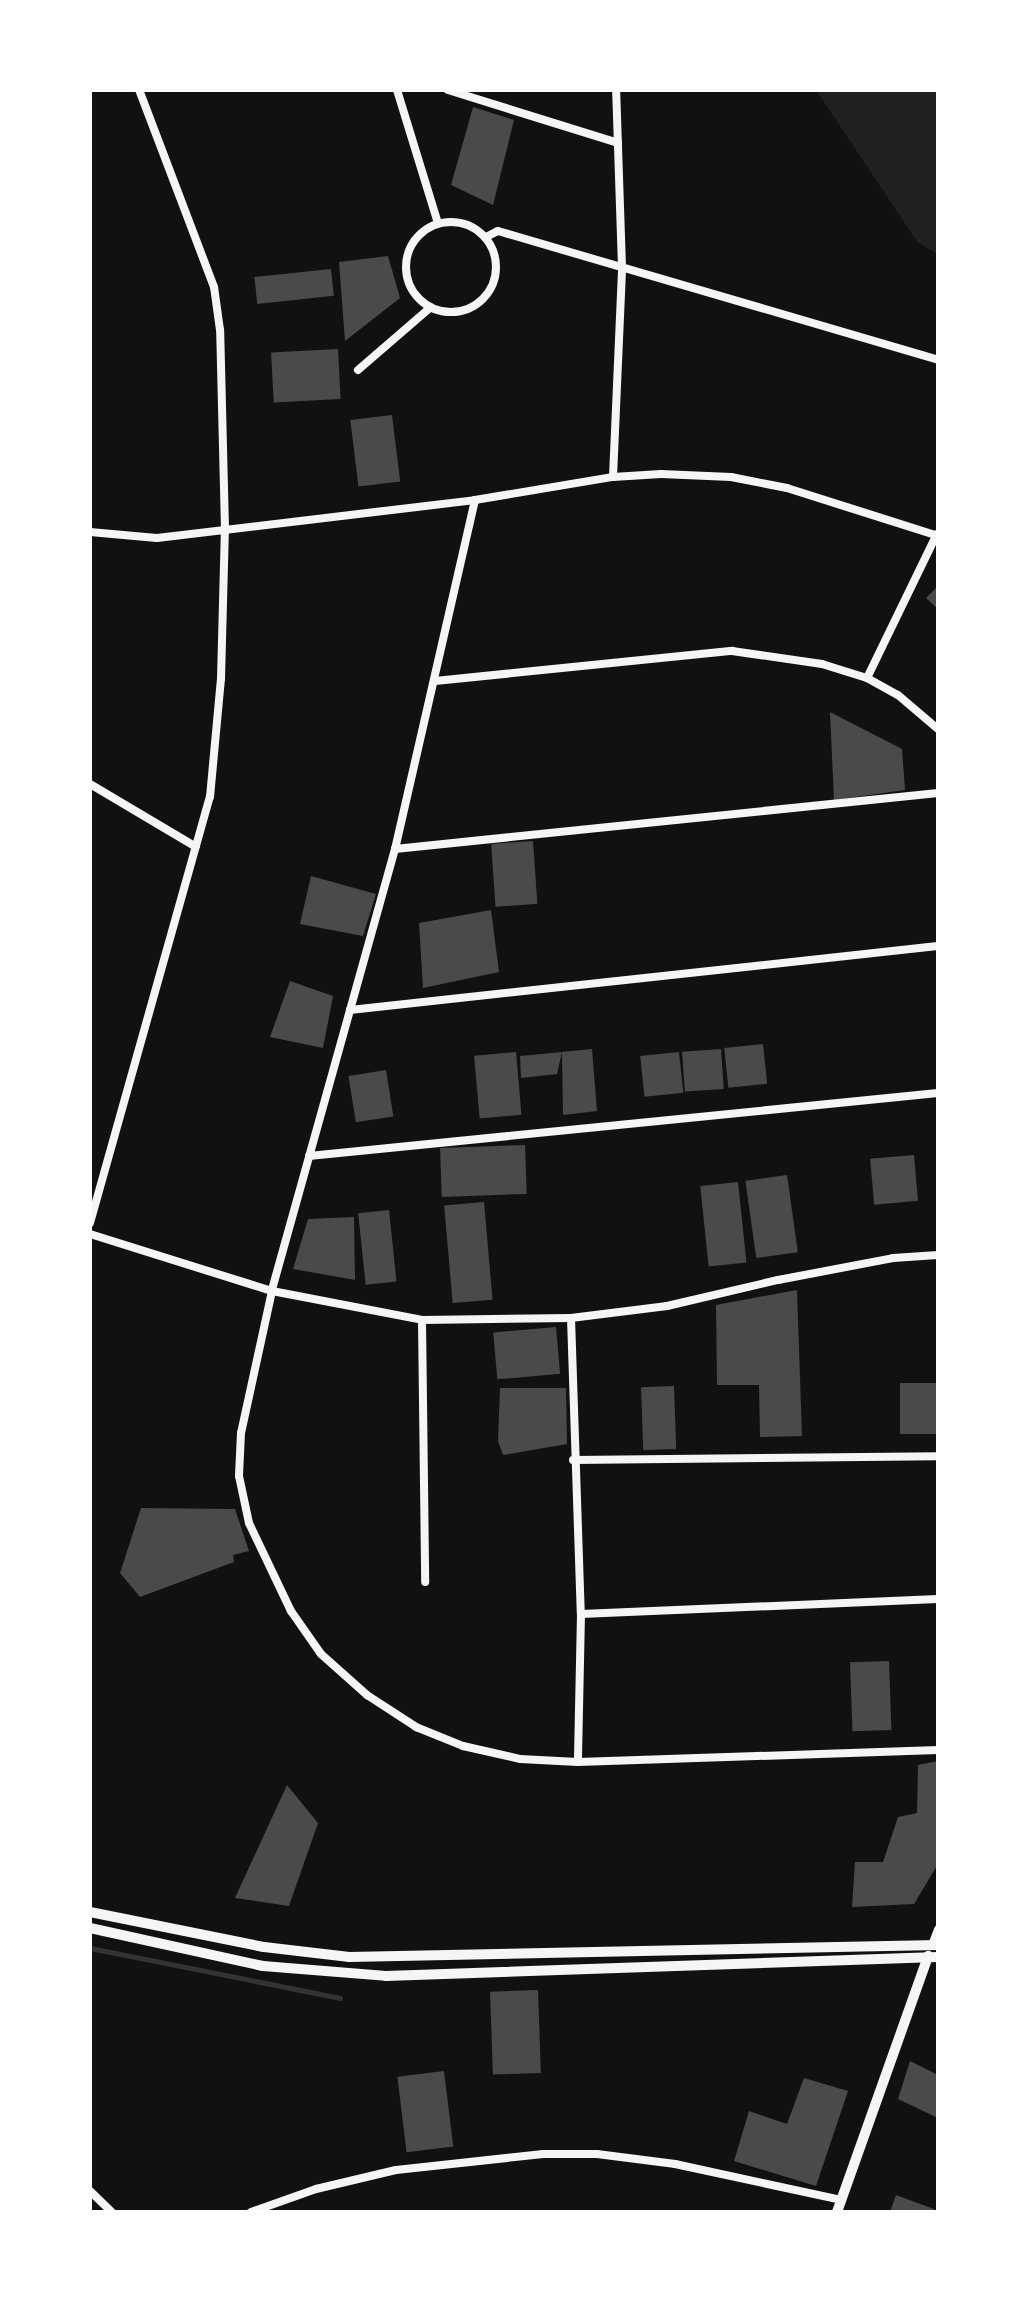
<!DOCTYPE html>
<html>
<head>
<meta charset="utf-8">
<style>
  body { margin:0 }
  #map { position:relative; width:1028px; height:2302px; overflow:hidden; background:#111; font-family:"Titillium Web",sans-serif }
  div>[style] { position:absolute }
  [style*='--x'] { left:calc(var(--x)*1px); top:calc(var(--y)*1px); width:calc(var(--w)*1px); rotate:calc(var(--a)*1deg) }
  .green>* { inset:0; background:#202020 }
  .stream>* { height:5px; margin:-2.5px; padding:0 2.5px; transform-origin:2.5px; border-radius:2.5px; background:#333 }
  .building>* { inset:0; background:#4a4a4a; transform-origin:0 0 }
  .minor>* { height:8px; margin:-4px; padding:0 4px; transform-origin:4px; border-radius:4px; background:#f5f5f5 }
  .minor>.ring { margin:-4px; padding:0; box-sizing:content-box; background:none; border:8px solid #f5f5f5; border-radius:50% }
  .tertiary>* { height:10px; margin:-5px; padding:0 5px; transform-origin:5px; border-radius:5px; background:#f5f5f5 }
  span { translate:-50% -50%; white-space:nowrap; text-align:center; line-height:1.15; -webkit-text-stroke:10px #fff; paint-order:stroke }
  .frame { position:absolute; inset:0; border:92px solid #fff; pointer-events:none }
</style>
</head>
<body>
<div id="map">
  <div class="green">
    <i style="clip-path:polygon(816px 90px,938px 90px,938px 254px,918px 243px)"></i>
  </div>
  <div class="stream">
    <i style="--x:90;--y:1948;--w:255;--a:11.3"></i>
  </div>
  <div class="building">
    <i style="clip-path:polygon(473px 107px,514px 120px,493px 205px,451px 185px)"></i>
    <i style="clip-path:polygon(388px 256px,400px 298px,345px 341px,339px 262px)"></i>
    <i style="left:331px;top:269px;width:27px;height:77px;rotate:84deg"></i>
    <i style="left:338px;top:349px;width:50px;height:67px;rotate:87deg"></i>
    <i style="left:392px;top:415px;width:67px;height:42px;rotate:83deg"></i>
    <i style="clip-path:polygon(938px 586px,938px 609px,926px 598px)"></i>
    <i style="clip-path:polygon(830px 712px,902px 749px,905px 790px,834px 800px)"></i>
    <i style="left:533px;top:841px;width:63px;height:42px;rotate:86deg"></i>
    <i style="clip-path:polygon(311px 876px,376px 894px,363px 936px,300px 924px)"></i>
    <i style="clip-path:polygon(491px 910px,499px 972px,423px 988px,419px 923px)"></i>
    <i style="clip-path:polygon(290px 981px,333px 996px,323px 1048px,270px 1037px)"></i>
    <i style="left:763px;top:1044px;width:40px;height:39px;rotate:84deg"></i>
    <i style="clip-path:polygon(592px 1049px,597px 1111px,563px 1115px,562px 1052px)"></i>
    <i style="left:721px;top:1049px;width:40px;height:39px;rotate:86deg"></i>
    <i style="left:516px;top:1052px;width:63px;height:42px;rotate:85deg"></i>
    <i style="clip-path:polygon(562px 1052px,557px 1074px,521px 1078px,520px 1056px)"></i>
    <i style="left:679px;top:1052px;width:41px;height:39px;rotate:84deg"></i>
    <i style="left:386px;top:1070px;width:47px;height:38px;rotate:81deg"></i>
    <i style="left:525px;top:1145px;width:49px;height:85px;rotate:88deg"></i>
    <i style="left:914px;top:1155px;width:46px;height:44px;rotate:85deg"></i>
    <i style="left:787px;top:1175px;width:78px;height:42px;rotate:82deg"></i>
    <i style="left:738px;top:1182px;width:81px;height:38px;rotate:84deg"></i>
    <i style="left:484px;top:1202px;width:98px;height:40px;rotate:85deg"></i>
    <i style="left:389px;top:1210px;width:72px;height:31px;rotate:84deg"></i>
    <i style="clip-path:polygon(354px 1217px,355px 1280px,293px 1269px,308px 1219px)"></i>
    <i style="clip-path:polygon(797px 1290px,802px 1436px,760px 1437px,759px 1385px,717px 1385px,716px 1305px)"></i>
    <i style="left:556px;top:1327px;width:47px;height:63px;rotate:85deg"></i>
    <i style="left:900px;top:1383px;width:38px;height:51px"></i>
    <i style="left:674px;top:1386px;width:63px;height:33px;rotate:88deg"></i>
    <i style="clip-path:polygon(500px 1388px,566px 1388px,567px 1444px,503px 1455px,498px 1441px)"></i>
    <i style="clip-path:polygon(141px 1508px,235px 1509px,249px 1551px,233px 1555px,234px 1562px,140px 1597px,120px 1573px)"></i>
    <i style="left:889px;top:1661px;width:69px;height:39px;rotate:88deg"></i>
    <i style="clip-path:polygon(938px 1761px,938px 1864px,914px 1904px,852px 1907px,855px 1862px,883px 1862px,898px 1817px,917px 1813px,918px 1765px)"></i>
    <i style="clip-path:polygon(287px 1785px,318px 1823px,289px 1906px,235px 1898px)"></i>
    <i style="left:538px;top:1990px;width:83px;height:48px;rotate:88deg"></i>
    <i style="clip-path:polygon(910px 2061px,938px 2075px,938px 2118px,898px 2099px)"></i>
    <i style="left:444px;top:2071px;width:76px;height:47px;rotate:83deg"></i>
    <i style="clip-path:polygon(804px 2078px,848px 2091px,816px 2186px,734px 2161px,749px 2111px,787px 2124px)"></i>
    <i style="clip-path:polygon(896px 2195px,934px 2209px,933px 2212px,890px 2212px)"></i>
  </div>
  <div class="minor">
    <i style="--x:397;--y:90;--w:139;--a:72.9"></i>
    <i style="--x:448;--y:90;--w:178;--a:17.3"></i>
    <i class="ring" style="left:406px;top:222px;width:82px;height:82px"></i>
    <i style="--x:486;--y:237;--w:13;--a:-27"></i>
    <i style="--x:498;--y:231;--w:459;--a:16.3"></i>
    <i style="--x:358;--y:370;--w:96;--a:-40.8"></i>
    <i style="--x:613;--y:477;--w:210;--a:-87.5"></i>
    <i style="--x:622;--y:267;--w:177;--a:-91.9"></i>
    <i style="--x:475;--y:500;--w:358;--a:102.9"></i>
    <i style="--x:395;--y:849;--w:459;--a:105.6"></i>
    <i style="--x:272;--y:1291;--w:145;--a:102.3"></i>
    <i style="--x:241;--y:1433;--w:43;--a:92.7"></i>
    <i style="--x:239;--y:1476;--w:48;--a:78"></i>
    <i style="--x:249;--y:1523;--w:98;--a:64.5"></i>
    <i style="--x:291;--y:1611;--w:52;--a:55.1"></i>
    <i style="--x:321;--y:1654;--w:62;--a:41.7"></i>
    <i style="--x:367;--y:1695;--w:59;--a:33.1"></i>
    <i style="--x:416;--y:1727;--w:51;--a:22"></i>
    <i style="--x:463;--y:1746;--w:58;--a:12.8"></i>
    <i style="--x:520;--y:1759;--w:58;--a:3"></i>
    <i style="--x:578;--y:1762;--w:360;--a:-1.9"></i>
    <i style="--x:90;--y:532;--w:67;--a:5.1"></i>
    <i style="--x:157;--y:538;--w:320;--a:-6.8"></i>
    <i style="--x:475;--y:500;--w:140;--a:-9.5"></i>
    <i style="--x:613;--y:477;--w:48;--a:-3.6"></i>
    <i style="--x:661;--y:474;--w:70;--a:2.5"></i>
    <i style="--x:731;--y:477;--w:57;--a:11.1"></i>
    <i style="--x:787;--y:488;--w:158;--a:17.6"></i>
    <i style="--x:867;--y:678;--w:160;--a:-64.1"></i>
    <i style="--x:435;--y:681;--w:299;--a:-5.8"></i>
    <i style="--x:732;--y:651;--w:91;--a:8.2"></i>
    <i style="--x:822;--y:664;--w:47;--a:17.3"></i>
    <i style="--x:867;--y:678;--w:35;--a:29"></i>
    <i style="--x:898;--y:695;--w:52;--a:40.4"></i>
    <i style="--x:90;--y:784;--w:123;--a:30.7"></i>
    <i style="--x:395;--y:849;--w:546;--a:-5.89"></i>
    <i style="--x:350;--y:1010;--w:591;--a:-6.21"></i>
    <i style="--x:309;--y:1156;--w:632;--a:-5.72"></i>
    <i style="--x:90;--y:1223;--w:443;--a:-74.3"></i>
    <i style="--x:210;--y:797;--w:119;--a:-84.7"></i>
    <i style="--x:221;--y:679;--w:150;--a:-88.5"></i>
    <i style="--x:225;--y:529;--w:199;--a:-91.4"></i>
    <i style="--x:220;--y:330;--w:43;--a:-97.9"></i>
    <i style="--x:214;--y:287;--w:211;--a:-110.8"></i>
    <i style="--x:90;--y:1234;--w:191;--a:17.4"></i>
    <i style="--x:272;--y:1291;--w:153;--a:10.9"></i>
    <i style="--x:422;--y:1320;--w:149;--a:-0.8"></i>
    <i style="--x:571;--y:1318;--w:97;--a:-7.1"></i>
    <i style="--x:667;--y:1306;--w:114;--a:-13.2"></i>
    <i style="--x:778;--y:1280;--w:117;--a:-10.8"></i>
    <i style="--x:893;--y:1258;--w:45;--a:-3.8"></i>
    <i style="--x:571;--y:1318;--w:296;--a:88.1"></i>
    <i style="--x:581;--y:1614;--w:148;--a:91.2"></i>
    <i style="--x:422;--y:1320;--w:262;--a:89.3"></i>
    <i style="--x:573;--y:1460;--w:365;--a:-0.6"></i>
    <i style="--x:581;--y:1614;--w:357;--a:-2.4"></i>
    <i style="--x:932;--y:1945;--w:17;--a:-69"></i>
    <i style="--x:90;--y:2191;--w:30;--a:44"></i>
    <i style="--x:251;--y:2212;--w:69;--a:-19.5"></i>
    <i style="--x:316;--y:2189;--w:82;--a:-13.4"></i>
    <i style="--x:396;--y:2170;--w:148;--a:-6.2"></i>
    <i style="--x:543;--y:2154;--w:54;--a:0"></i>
    <i style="--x:597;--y:2154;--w:79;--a:7.3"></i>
    <i style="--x:675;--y:2164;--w:171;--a:12.2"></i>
  </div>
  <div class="tertiary">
    <i style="--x:90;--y:1912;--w:177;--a:11.4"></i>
    <i style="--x:264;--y:1947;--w:86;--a:6.7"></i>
    <i style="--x:349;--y:1957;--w:589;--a:-1.17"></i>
    <i style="--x:90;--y:1928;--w:177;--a:12.4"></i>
    <i style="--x:263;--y:1966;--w:123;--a:4.6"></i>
    <i style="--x:386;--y:1976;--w:552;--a:-1.97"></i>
    <i style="--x:837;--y:2212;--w:272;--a:-70.4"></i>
  </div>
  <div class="frame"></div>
</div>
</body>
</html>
